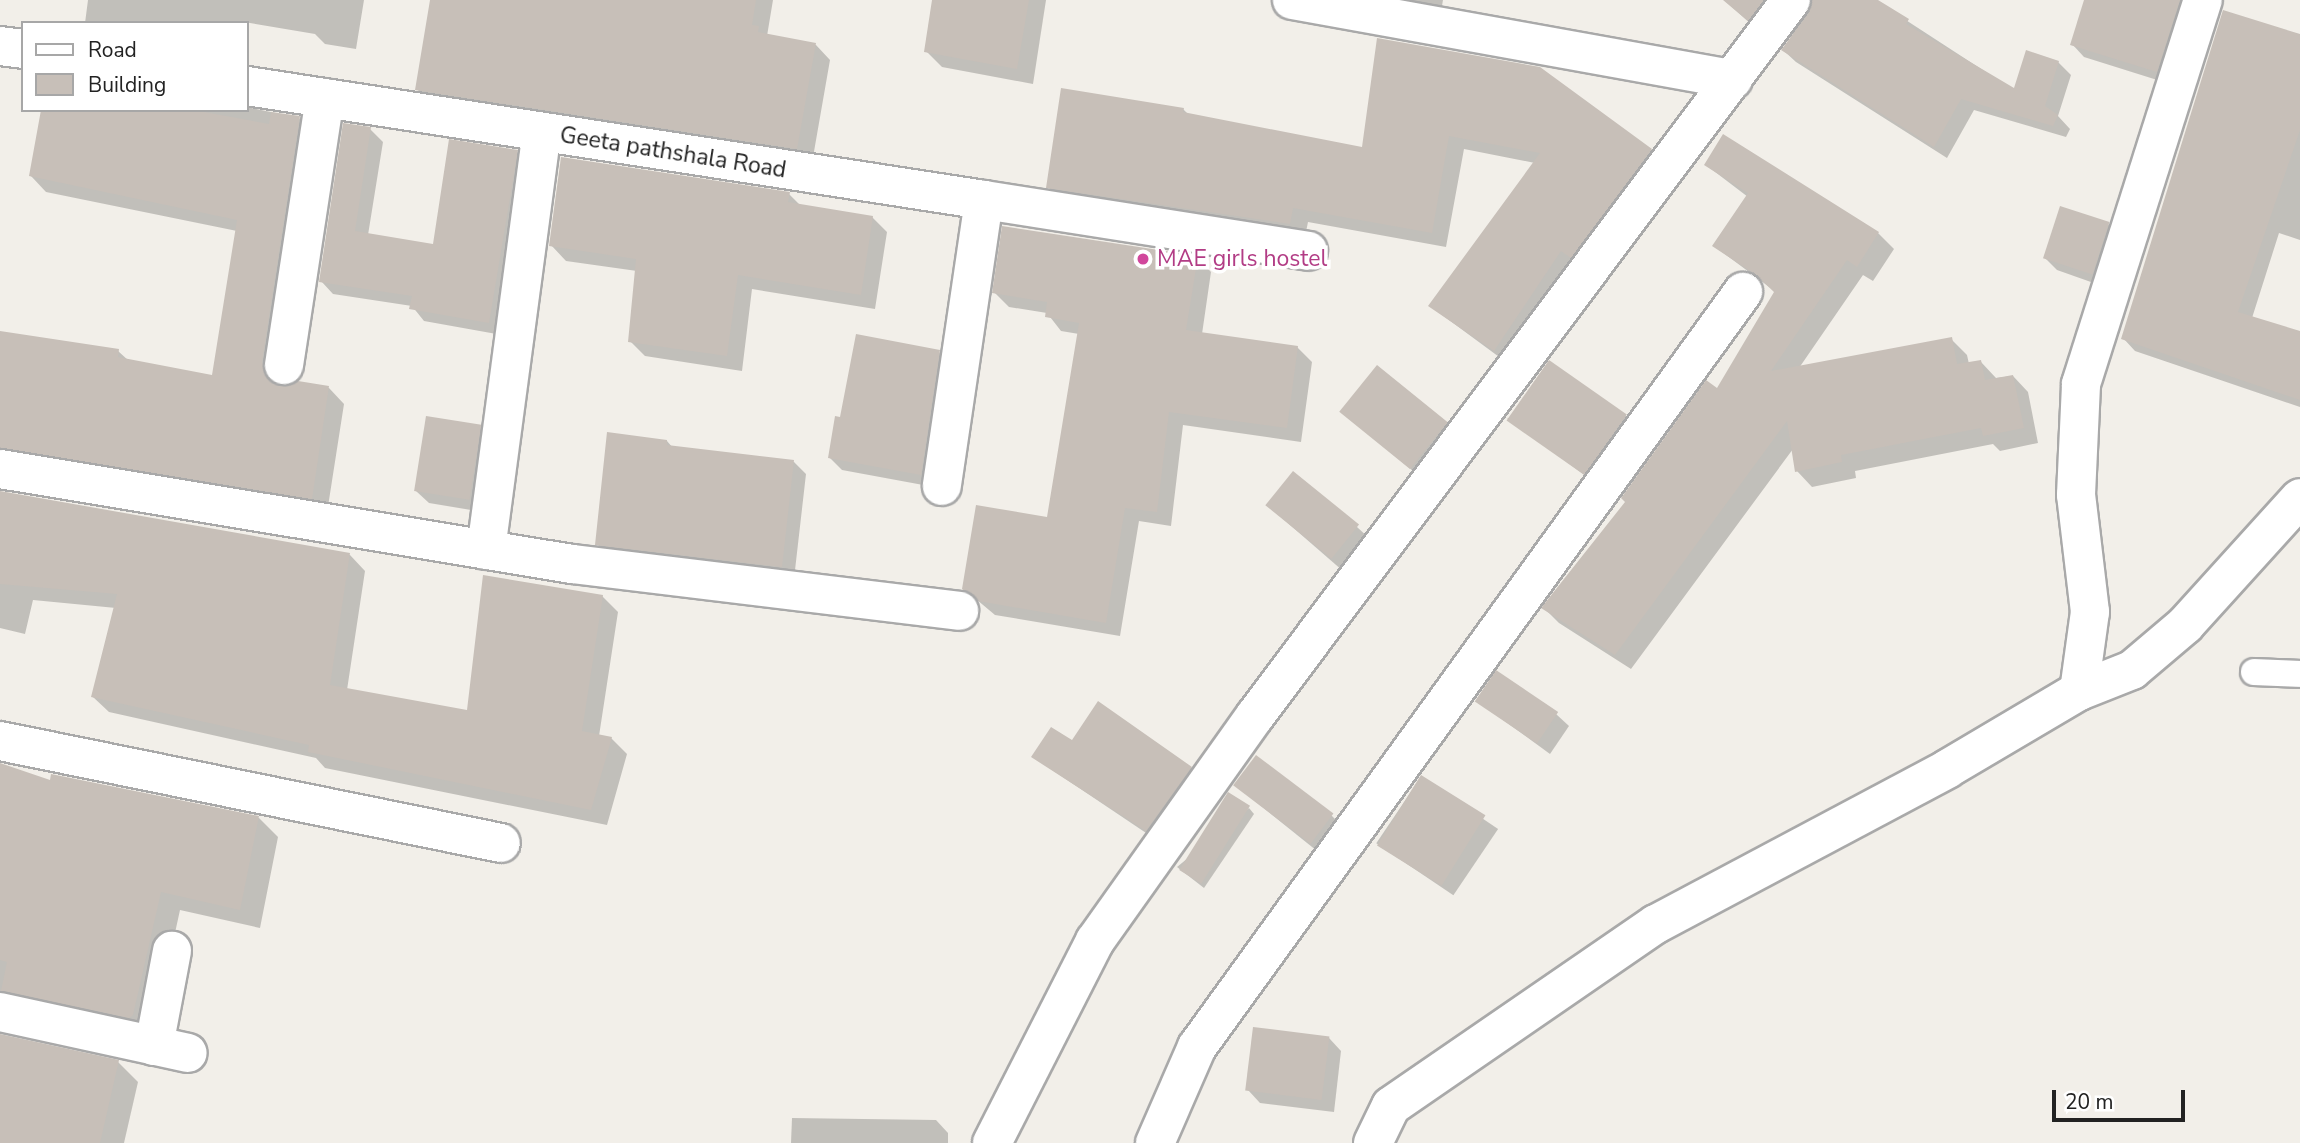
<!DOCTYPE html>
<html>
<head>
<meta charset="utf-8">
<style>
  body { margin:0 }
  #map { position:relative; width:2300px; height:1143px; overflow:hidden; background:#f2efe9; font-family:"Nunito Sans",sans-serif }
  div>[style] { position:absolute }
  [style*='--x'] { left:calc(var(--x)*1px); top:calc(var(--y)*1px); width:calc(var(--w)*1px); rotate:calc(var(--a)*1deg) }
  .shadow>* { inset:0; background:#0003; transform-origin:0 0 }
  .building>* { inset:0; background:#c7bfb8; transform-origin:0 0 }
  .roads { filter:drop-shadow(2px 0 #a9a9a9) drop-shadow(-2px 0 #a9a9a9) drop-shadow(0 2px #a9a9a9) drop-shadow(0 -2px #a9a9a9) }
  .lane>* { height:26px; margin:-13px; padding:0 13px; transform-origin:13px; border-radius:13px; background:#fff }
  .street>* { height:38px; margin:-19px; padding:0 19px; transform-origin:19px; border-radius:19px; background:#fff }
  .dots>* { width:19px; height:19px; translate:-50% -50%; box-sizing:border-box; border:4px solid #fff; border-radius:50% }
  span { translate:-50% -50%; white-space:nowrap; text-align:center; line-height:1.15; -webkit-text-stroke:7px #fff; paint-order:stroke }
  .street-label { font-size:23px; color:#222 }
  .hotel-label { font-size:23px; color:#b23c85 }
  .left { translate:0 -50%; text-align:left }
  .legend { position:absolute; left:21px; top:21px; width:228px; height:91px; box-sizing:border-box; background:#fff; border:2px solid #a7a7a7; margin:0; padding:9px 12px; list-style:none; font-size:21px; color:#222 }
  .legend li { display:flex; align-items:center; gap:14px; height:35px }
  .legend b { width:35px; border:2px solid #a7a7a7 }
  .scale { position:absolute; left:2052px; top:1090px; width:133px; height:32px; box-sizing:border-box; border:4px solid #222; border-top:0; padding-left:9px; font-size:21px; line-height:24px; white-space:nowrap; color:#222; -webkit-text-stroke:5px #fff; paint-order:stroke }
</style>
</head>
<body>
<div id="map">
  <div class="shadow">
    <i style="clip-path:polygon(88px 0,364px 0,356px 49px,325px 44px,315px 34px,244px 22px,85px 23px)"></i>
    <i style="clip-path:polygon(431px 0,773px 0,767px 36px,816px 45px,830px 60px,812px 163px,432px 104px,417px 89px)"></i>
    <i style="clip-path:polygon(934px 0,1046px 0,1033px 84px,942px 67px,926px 51px)"></i>
    <i style="clip-path:polygon(1392px 0,1443px 0,1440px 17px)"></i>
    <i style="clip-path:polygon(1724px 0,1788px 0,1761px 33px)"></i>
    <i style="clip-path:polygon(1813px 0,1875px 0,2015px 91px,2058px 62px,2071px 75px,2058px 116px,2070px 129px,2066px 137px,1974px 110px,1947px 158px,1796px 62px,1783px 50px)"></i>
    <i style="clip-path:polygon(2085px 0,2199px 0,2170px 84px,2084px 57px,2072px 44px)"></i>
    <i style="clip-path:polygon(2300px 36px,2300px 240px,2279px 233px,2252px 318px,2300px 333px,2300px 407px,2135px 351px,2123px 338px)"></i>
    <i style="clip-path:polygon(1379px 40px,1651px 150px,1666px 165px,1510px 365px,1430px 306px,1535px 163px,1464px 149px,1446px 247px,1308px 222px,1305px 237px,1063px 202px,1048px 187px,1183px 109px,1188px 114px,1364px 149px)"></i>
    <i style="clip-path:polygon(247px 107px,299px 118px,315px 134px,277px 379px,281px 388px,329px 388px,344px 404px,327px 513px,0 470px,0 332px,118px 351px,129px 361px,213px 377px,237px 231px,46px 192px,31px 176px,43px 110px)"></i>
    <i style="clip-path:polygon(370px 129px,383px 142px,368px 235px,434px 246px,517px 152px,529px 164px,502px 335px,424px 321px,412px 306px,333px 294px,321px 281px)"></i>
    <i style="clip-path:polygon(1706px 165px,1878px 233px,1894px 249px,1873px 281px,1863px 275px,1799px 368px,1951px 339px,1967px 355px,1969px 364px,1981px 362px,1996px 378px,2013px 376px,2028px 392px,2038px 443px,2000px 451px,1993px 444px,1855px 471px,1856px 478px,1812px 487px,1797px 471px,1793px 449px,1631px 669px,1559px 623px,1544px 608px,1718px 391px,1776px 292px,1714px 246px,1748px 197px)"></i>
    <i style="clip-path:polygon(789px 194px,800px 205px,872px 217px,887px 232px,875px 309px,752px 289px,742px 371px,645px 356px,630px 341px,637px 271px,566px 261px,551px 245px)"></i>
    <i style="clip-path:polygon(2061px 208px,2108px 224px,2121px 236px,2105px 287px,2057px 270px,2045px 258px)"></i>
    <i style="clip-path:polygon(1197px 257px,1211px 272px,1202px 334px,1297px 347px,1312px 362px,1301px 442px,1183px 425px,1171px 526px,1139px 521px,1120px 636px,995px 615px,964px 589px,1048px 519px,1079px 334px,1061px 331px,1047px 313px,1009px 307px,994px 292px)"></i>
    <i style="clip-path:polygon(939px 352px,952px 364px,934px 487px,842px 470px,829px 457px,842px 419px)"></i>
    <i style="clip-path:polygon(1342px 412px,1447px 423px,1459px 436px,1425px 481px)"></i>
    <i style="clip-path:polygon(1626px 416px,1639px 428px,1598px 485px,1507px 418px)"></i>
    <i style="clip-path:polygon(480px 427px,492px 439px,483px 512px,429px 503px,416px 491px)"></i>
    <i style="clip-path:polygon(667px 441px,673px 448px,794px 462px,806px 474px,794px 579px,609px 557px,597px 544px)"></i>
    <i style="clip-path:polygon(0 493px,350px 555px,365px 571px,347px 690px,468px 712px,602px 596px,618px 612px,599px 736px,611px 738px,627px 754px,607px 825px,325px 768px,316px 758px,109px 712px,93px 697px,116px 608px,33px 600px,25px 634px,0 628px)"></i>
    <i style="clip-path:polygon(1267px 505px,1357px 527px,1370px 539px,1343px 571px)"></i>
    <i style="clip-path:polygon(1477px 701px,1556px 714px,1569px 726px,1550px 754px)"></i>
    <i style="clip-path:polygon(1072px 743px,1191px 768px,1202px 779px,1158px 841px,1033px 757px)"></i>
    <i style="clip-path:polygon(0 765px,51px 782px,259px 818px,278px 837px,260px 928px,180px 910px,153px 1034px,0 1023px)"></i>
    <i style="left:1421px;top:777px;width:93px;height:80px;rotate:34deg"></i>
    <i style="clip-path:polygon(1235px 785px,1331px 815px,1344px 828px,1322px 855px)"></i>
    <i style="clip-path:polygon(1249px 808px,1254px 814px,1204px 888px,1177px 867px)"></i>
    <i style="clip-path:polygon(0 1036px,118px 1062px,138px 1082px,124px 1143px,0 1143px)"></i>
    <i style="clip-path:polygon(1329px 1038px,1341px 1051px,1334px 1112px,1260px 1103px,1248px 1090px)"></i>
    <i style="clip-path:polygon(792px 1118px,936px 1120px,948px 1133px,948px 1143px,791px 1143px)"></i>
  </div>
  <div class="building">
    <i style="clip-path:polygon(430px 0,756px 0,752px 25px,759px 26px,758px 32px,816px 43px,797px 149px,415px 90px)"></i>
    <i style="clip-path:polygon(932px 0,1029px 0,1017px 69px,924px 52px)"></i>
    <i style="clip-path:polygon(1723px 0,1764px 0,1748px 21px)"></i>
    <i style="clip-path:polygon(1812px 0,1878px 0,1909px 19px,1906px 24px,2014px 88px,2026px 50px,2059px 61px,2045px 106px,2058px 115px,2053px 126px,1961px 99px,1934px 147px,1781px 50px,1809px 13px)"></i>
    <i style="clip-path:polygon(2084px 0,2180px 0,2157px 72px,2070px 45px)"></i>
    <i style="clip-path:polygon(2223px 10px,2300px 34px,2300px 130px,2238px 312px,2300px 331px,2300px 400px,2121px 339px)"></i>
    <i style="clip-path:polygon(1377px 38px,1540px 67px,1652px 149px,1571px 258px,1561px 251px,1494px 351px,1428px 306px,1540px 153px,1449px 136px,1432px 233px,1293px 208px,1290px 224px,1046px 188px,1061px 88px,1184px 108px,1183px 112px,1362px 147px)"></i>
    <i style="clip-path:polygon(41px 110px,193px 110px,269px 124px,271px 112px,300px 116px,262px 362px,270px 382px,280px 386px,298px 381px,329px 386px,312px 499px,0 448px,0 331px,119px 349px,118px 357px,212px 375px,237px 220px,29px 176px)"></i>
    <i style="clip-path:polygon(343px 123px,371px 127px,355px 231px,433px 244px,449px 139px,518px 150px,489px 323px,409px 309px,412px 296px,319px 282px)"></i>
    <i style="clip-path:polygon(1723px 134px,1879px 232px,1857px 267px,1847px 260px,1771px 371px,1952px 337px,1957px 364px,1981px 360px,1985px 380px,2013px 375px,2024px 428px,1983px 436px,1981px 428px,1841px 455px,1842px 462px,1795px 472px,1787px 421px,1615px 655px,1541px 608px,1625px 502px,1621px 498px,1706px 380px,1717px 388px,1774px 292px,1756px 275px,1712px 246px,1748px 193px,1704px 165px)"></i>
    <i style="clip-path:polygon(561px 157px,790px 192px,788px 202px,873px 216px,861px 295px,738px 275px,727px 356px,628px 342px,636px 259px,549px 246px)"></i>
    <i style="left:2060px;top:206px;width:52px;height:55px;rotate:18deg"></i>
    <i style="clip-path:polygon(1002px 226px,1198px 256px,1186px 330px,1298px 346px,1287px 428px,1169px 412px,1157px 512px,1125px 508px,1106px 623px,978px 601px,962px 589px,976px 505px,1047px 517px,1079px 323px,1045px 317px,1047px 302px,992px 293px)"></i>
    <i style="clip-path:polygon(856px 334px,940px 350px,921px 475px,828px 458px,835px 416px,840px 417px)"></i>
    <i style="left:1549px;top:360px;width:95px;height:74px;rotate:35deg"></i>
    <i style="left:1377px;top:365px;width:91px;height:60px;rotate:39deg"></i>
    <i style="left:426px;top:416px;width:56px;height:76px;rotate:9deg"></i>
    <i style="clip-path:polygon(607px 432px,667px 440px,667px 445px,794px 460px,782px 567px,595px 545px)"></i>
    <i style="left:1293px;top:471px;width:85px;height:44px;rotate:39deg"></i>
    <i style="clip-path:polygon(0 491px,350px 553px,330px 685px,467px 710px,483px 575px,603px 595px,582px 731px,612px 737px,591px 810px,308px 752px,309px 745px,91px 697px,117px 594px,0 584px)"></i>
    <i style="left:1496px;top:670px;width:75px;height:38px;rotate:34deg"></i>
    <i style="clip-path:polygon(1098px 701px,1192px 767px,1146px 831px,1031px 757px,1051px 727px,1072px 740px)"></i>
    <i style="left:1256px;top:755px;width:97px;height:38px;rotate:37deg"></i>
    <i style="clip-path:polygon(0 763px,50px 780px,51px 774px,259px 816px,240px 910px,161px 892px,133px 1015px,129px 1018px,1px 991px,7px 962px,0 960px)"></i>
    <i style="left:1421px;top:775px;width:76px;height:83px;rotate:32deg"></i>
    <i style="left:1228px;top:792px;width:26px;height:92px;rotate:32deg"></i>
    <i style="left:1253px;top:1027px;width:77px;height:64px;rotate:7deg"></i>
    <i style="clip-path:polygon(0 1034px,119px 1060px,100px 1143px,0 1143px)"></i>
  </div>
  <div class="roads">
    <div class="lane">
      <i style="--x:2254;--y:672;--w:46;--a:2.5"></i>
    </div>
    <div class="street">
      <i style="--x:1292;--y:0;--w:448;--a:10.2"></i>
      <i style="--x:0;--y:46;--w:23;--a:7"></i>
      <i style="--x:247;--y:86;--w:746;--a:8.79"></i>
      <i style="--x:984;--y:200;--w:289;--a:98.4"></i>
      <i style="--x:984;--y:200;--w:328;--a:8.9"></i>
      <i style="--x:284;--y:365;--w:270;--a:-81.3"></i>
      <i style="--x:0;--y:469;--w:580;--a:9.43"></i>
      <i style="--x:572;--y:564;--w:390;--a:6.9"></i>
      <i style="--x:486;--y:550;--w:421;--a:-82.4"></i>
      <i style="--x:2079;--y:691;--w:80;--a:-82.1"></i>
      <i style="--x:2090;--y:612;--w:118;--a:-96.8"></i>
      <i style="--x:2076;--y:495;--w:111;--a:-87.4"></i>
      <i style="--x:2081;--y:384;--w:403;--a:-72.4"></i>
      <i style="--x:0;--y:741;--w:511;--a:11.51"></i>
      <i style="--x:0;--y:1012;--w:192;--a:12.3"></i>
      <i style="--x:154;--y:1046;--w:97;--a:-79.3"></i>
      <i style="--x:992;--y:1143;--w:227;--a:-63"></i>
      <i style="--x:1095;--y:941;--w:276;--a:-54.6"></i>
      <i style="--x:1255;--y:716;--w:894;--a:-53.18"></i>
      <i style="--x:1155;--y:1143;--w:105;--a:-66.4"></i>
      <i style="--x:1197;--y:1047;--w:932;--a:-54.13"></i>
      <i style="--x:1373;--y:1143;--w:41;--a:-64.1"></i>
      <i style="--x:1391;--y:1106;--w:321;--a:-34.5"></i>
      <i style="--x:1656;--y:924;--w:330;--a:-28"></i>
      <i style="--x:1947;--y:769;--w:153;--a:-30.6"></i>
      <i style="--x:2079;--y:691;--w:57;--a:-21.6"></i>
      <i style="--x:2132;--y:670;--w:70;--a:-40.3"></i>
      <i style="--x:2185;--y:625;--w:171;--a:-47.8"></i>
    </div>
  </div>
  <div class="dots">
    <i style="left:1143px;top:259px;background:#d1479c"></i>
  </div>
  <div class="street-label">
    <span style="left:673px;top:153px;rotate:9deg">Geeta pathshala Road</span>
  </div>
  <div class="hotel-label">
    <span class="left" style="left:1157px;top:259px">MAE girls hostel</span>
  </div>
  <ul class="legend">
  <li><b style="height:9px;background:#fff"></b>Road</li>
  <li><b style="height:19px;background:#c7bfb8"></b>Building</li>
  </ul>
  <div class="scale">20 m</div>
</div>
</body>
</html>
